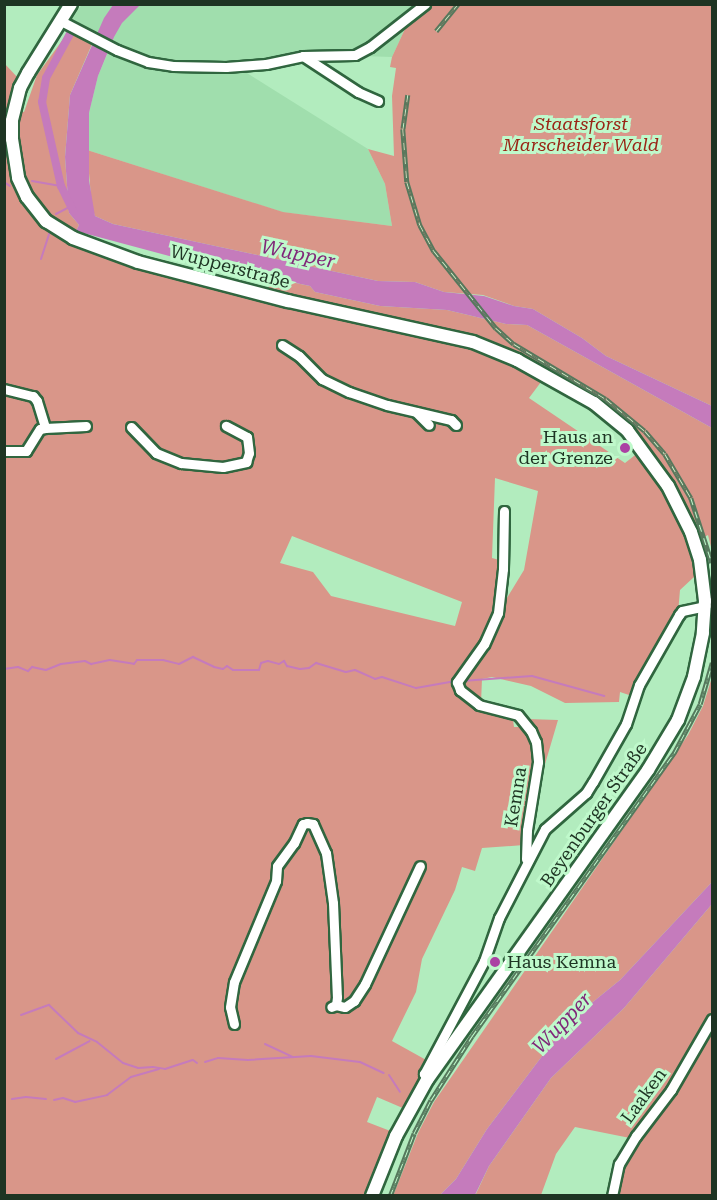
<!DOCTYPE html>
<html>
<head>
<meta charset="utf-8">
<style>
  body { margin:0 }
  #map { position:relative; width:717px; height:1200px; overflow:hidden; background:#b2ecbe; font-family:"Roboto Serif",serif }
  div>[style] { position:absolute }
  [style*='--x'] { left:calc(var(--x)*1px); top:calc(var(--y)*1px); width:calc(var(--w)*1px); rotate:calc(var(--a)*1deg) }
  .built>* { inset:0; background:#a0dead }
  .green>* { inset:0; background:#d99689 }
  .water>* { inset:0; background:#c57bbc }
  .stream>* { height:2px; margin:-1px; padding:0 1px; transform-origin:1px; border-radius:1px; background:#c57bbc }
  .canal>* { height:8px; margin:-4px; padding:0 4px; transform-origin:4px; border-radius:4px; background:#c57bbc }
  .roads { filter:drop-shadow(2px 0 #30663f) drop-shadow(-2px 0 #30663f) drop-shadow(0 2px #30663f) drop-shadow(0 -2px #30663f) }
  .street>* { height:9px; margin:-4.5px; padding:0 4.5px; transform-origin:4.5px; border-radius:4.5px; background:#fff }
  .secondary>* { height:12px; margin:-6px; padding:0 6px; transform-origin:6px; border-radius:6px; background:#fff }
  .rail>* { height:4.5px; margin-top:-2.25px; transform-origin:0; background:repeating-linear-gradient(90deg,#bff9cb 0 7px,#55785c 0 14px); box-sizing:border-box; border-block:2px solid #55785c }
  .dots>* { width:16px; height:16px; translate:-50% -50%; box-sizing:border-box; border:3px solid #bff9cb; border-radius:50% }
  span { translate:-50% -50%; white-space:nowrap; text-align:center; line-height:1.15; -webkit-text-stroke:6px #bff9cb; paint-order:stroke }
  .park-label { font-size:18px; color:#9a2516; font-style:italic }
  .street-label { font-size:18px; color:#1e3423 }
  .poi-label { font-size:18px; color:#1e3423 }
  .right { translate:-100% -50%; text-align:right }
  .left { translate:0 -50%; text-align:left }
  .water-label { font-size:20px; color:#802879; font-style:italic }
  .frame { position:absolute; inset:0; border:6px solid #1e3423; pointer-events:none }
</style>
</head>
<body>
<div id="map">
  <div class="built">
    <i style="clip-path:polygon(82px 4px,416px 5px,392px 57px,302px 54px,239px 68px,368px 149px,385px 184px,392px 226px,282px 212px,87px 150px,89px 113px,98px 76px,112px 43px,71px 21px)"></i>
  </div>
  <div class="green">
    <i style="clip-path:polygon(416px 5px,712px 5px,712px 406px,606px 356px,582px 338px,533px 309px,514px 306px,483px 295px,444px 292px,415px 282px,378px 281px,113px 224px,95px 216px,92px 208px,87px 150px,283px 212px,392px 226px,385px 184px,368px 149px,394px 156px,392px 96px,396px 68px,390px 67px,392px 57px)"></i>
    <i style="clip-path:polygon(evenodd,69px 31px,92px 44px,70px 95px,65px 157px,69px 213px,79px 225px,76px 231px,88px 235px,89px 245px,266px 296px,271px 278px,310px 286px,315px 292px,380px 306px,447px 310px,506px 324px,527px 325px,712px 428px,712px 551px,708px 535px,695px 542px,694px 577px,680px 590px,678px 613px,632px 696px,620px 692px,619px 702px,565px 703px,531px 686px,492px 677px,482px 679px,481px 703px,459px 685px,461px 678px,471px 665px,468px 664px,460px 672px,455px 681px,456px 690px,465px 697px,480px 707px,513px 715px,517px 718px,513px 720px,514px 727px,524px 727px,531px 733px,535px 744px,533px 761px,536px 763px,524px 845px,482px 848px,475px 871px,462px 867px,455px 890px,422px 959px,416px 992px,392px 1041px,428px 1061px,405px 1109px,377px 1097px,367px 1122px,393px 1132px,368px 1195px,5px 1195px,4px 63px,19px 79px,9px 108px,24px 112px,37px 75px,69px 31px,544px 378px,604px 414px,639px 452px,625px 463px,529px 398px,544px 378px,69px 31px,495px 478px,538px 491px,524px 570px,499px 611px,503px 561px,492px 558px,495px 478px,69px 31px,292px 536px,462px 602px,455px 626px,331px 596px,313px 572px,280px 563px,292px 536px)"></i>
    <i style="clip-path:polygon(712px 677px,712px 882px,620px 980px,567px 1023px,487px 1129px,456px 1179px,440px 1195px,393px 1196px,418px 1133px,434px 1102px,688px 735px,703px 706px)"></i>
    <i style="clip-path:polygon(527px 719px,558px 720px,538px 788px,540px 762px)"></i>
    <i style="clip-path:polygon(712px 904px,712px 1195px,612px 1195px,630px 1138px,575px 1127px,556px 1154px,541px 1195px,475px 1196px,489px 1166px,551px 1078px,624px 1008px)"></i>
  </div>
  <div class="water">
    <i style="clip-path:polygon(113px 5px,140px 5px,122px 23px,114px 37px,98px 76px,89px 113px,89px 180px,95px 216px,113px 224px,378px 281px,415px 282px,444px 292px,484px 296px,514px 306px,533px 309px,582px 338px,606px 356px,712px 406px,712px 428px,527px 325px,506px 324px,447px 310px,380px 306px,315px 292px,310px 286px,272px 278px,270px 283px,76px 231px,79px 225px,69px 213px,65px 157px,70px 95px,104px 18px)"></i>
    <i style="clip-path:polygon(712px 882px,712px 904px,624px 1008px,551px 1078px,489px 1166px,475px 1195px,440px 1195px,456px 1179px,487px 1129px,567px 1023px,620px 980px)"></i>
  </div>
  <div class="stream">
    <i style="--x:32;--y:181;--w:29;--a:10"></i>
    <i style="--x:4;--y:182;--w:7;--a:34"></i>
    <i style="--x:56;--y:214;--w:17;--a:-28"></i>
    <i style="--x:41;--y:259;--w:28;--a:-72"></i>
    <i style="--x:4;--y:669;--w:14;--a:-8"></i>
    <i style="--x:18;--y:667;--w:11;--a:22"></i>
    <i style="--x:28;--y:671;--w:6;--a:-45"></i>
    <i style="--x:32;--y:667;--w:14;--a:12"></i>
    <i style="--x:46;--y:670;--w:16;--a:-22"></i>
    <i style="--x:61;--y:664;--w:24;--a:-7"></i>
    <i style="--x:85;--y:661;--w:7;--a:27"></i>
    <i style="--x:91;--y:664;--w:19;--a:-12"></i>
    <i style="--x:110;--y:660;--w:24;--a:9"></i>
    <i style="--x:134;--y:664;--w:5;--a:-53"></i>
    <i style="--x:137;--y:660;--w:26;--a:0"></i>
    <i style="--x:163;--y:660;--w:16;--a:14"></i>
    <i style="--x:179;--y:664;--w:16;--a:-27"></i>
    <i style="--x:193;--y:657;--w:23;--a:25"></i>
    <i style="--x:214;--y:667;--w:9;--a:13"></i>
    <i style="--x:223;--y:669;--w:5;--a:-37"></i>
    <i style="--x:227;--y:666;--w:7;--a:34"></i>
    <i style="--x:233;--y:670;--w:26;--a:0"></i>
    <i style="--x:259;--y:670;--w:7;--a:-74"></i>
    <i style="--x:261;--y:663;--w:7;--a:-16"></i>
    <i style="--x:268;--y:661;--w:11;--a:15"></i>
    <i style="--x:279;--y:664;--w:6;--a:-31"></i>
    <i style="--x:284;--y:661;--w:6;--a:59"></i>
    <i style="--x:287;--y:666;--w:13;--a:13"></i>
    <i style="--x:300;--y:669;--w:9;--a:-6"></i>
    <i style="--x:309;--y:668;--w:9;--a:-36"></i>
    <i style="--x:316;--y:663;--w:31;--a:17"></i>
    <i style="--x:346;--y:672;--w:9;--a:-13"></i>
    <i style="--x:355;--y:670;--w:22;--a:24"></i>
    <i style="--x:375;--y:679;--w:7;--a:-16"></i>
    <i style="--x:382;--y:677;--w:36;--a:18"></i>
    <i style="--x:416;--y:688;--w:40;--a:-10"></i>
    <i style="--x:462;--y:681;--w:70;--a:-4.1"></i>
    <i style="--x:532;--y:676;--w:75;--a:15.5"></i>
    <i style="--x:21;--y:1015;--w:30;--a:-20"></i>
    <i style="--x:49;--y:1005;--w:40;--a:44"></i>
    <i style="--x:78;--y:1033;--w:21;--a:25"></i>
    <i style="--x:97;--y:1042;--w:33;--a:39"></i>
    <i style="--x:123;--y:1063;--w:16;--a:18"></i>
    <i style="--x:138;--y:1068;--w:15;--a:-4"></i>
    <i style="--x:153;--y:1067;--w:12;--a:9"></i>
    <i style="--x:165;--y:1069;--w:29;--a:-18"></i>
    <i style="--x:193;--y:1060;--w:5;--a:37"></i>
    <i style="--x:265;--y:1044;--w:31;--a:25"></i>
    <i style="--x:56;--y:1059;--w:38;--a:-28"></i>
    <i style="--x:205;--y:1062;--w:14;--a:-17"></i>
    <i style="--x:218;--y:1058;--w:30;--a:4"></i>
    <i style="--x:248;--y:1060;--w:63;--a:-3.6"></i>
    <i style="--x:311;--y:1056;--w:49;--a:7"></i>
    <i style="--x:360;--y:1062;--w:26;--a:25"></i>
    <i style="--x:389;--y:1075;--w:20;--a:57"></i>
    <i style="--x:12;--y:1099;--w:14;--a:-8"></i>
    <i style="--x:26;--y:1097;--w:20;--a:6"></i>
    <i style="--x:54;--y:1100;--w:9;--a:-13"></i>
    <i style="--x:63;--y:1098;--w:13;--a:18"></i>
    <i style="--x:75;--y:1102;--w:33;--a:-12"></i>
    <i style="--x:107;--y:1095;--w:30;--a:-37"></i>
    <i style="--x:131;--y:1077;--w:29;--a:-16"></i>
  </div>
  <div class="canal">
    <i style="--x:71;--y:32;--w:52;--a:118.5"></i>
    <i style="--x:46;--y:78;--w:24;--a:99"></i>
    <i style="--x:42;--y:102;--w:86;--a:77.3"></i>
    <i style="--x:61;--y:186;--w:28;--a:64"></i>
  </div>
  <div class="roads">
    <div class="street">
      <i style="--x:61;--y:21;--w:63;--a:27.4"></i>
      <i style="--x:117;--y:50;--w:33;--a:21"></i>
      <i style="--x:148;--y:62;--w:25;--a:9"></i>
      <i style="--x:173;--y:66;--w:53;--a:1.1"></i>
      <i style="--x:226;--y:67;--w:40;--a:-4.3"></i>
      <i style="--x:266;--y:64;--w:38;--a:-12"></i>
      <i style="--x:303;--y:56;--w:52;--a:-1.1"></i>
      <i style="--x:355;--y:55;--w:17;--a:-28"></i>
      <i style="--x:370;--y:47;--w:70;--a:-38"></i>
      <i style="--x:303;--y:56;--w:66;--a:33.2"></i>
      <i style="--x:358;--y:92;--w:22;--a:24"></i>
      <i style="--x:282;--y:345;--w:20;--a:33"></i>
      <i style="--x:299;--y:356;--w:33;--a:45"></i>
      <i style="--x:322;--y:379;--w:30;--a:26"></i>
      <i style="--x:349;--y:392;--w:40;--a:18.9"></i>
      <i style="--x:387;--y:405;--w:66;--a:13.2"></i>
      <i style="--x:451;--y:420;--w:7;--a:45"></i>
      <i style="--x:4;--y:389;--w:30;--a:14"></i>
      <i style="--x:33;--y:396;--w:6;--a:51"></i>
      <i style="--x:37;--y:401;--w:28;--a:73"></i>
      <i style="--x:416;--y:412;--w:18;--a:45"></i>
      <i style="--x:131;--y:427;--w:36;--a:46"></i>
      <i style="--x:156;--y:453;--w:27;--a:22"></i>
      <i style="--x:181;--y:463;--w:42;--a:5.4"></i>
      <i style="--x:223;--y:467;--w:24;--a:-12"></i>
      <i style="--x:246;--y:462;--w:9;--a:-72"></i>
      <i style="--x:249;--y:453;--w:16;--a:-97"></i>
      <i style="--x:247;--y:437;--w:24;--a:-152"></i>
      <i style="--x:4;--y:451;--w:22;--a:0"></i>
      <i style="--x:26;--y:451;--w:26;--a:-58"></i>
      <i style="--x:40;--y:429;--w:5;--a:-11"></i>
      <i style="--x:45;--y:428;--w:41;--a:-2.8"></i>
      <i style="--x:504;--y:511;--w:58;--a:91"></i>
      <i style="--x:503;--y:569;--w:44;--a:96.5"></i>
      <i style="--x:498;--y:613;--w:34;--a:114"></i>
      <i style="--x:484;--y:644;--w:47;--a:125.4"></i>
      <i style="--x:457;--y:682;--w:9;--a:69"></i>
      <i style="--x:460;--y:690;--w:24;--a:38"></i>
      <i style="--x:479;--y:705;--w:40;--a:14.4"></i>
      <i style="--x:518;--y:715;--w:21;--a:51"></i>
      <i style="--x:531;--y:731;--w:12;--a:66"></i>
      <i style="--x:536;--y:742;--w:20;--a:84"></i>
      <i style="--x:538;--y:762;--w:69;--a:99.2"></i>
      <i style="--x:527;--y:830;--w:29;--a:92"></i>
      <i style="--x:336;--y:1005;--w:9;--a:13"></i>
      <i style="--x:345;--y:1007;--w:11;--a:-34"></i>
      <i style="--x:354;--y:1001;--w:20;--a:-57"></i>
      <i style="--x:365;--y:984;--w:130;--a:-65"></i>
      <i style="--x:234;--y:1024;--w:17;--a:-103"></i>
      <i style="--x:230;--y:1007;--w:25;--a:-81"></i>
      <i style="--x:234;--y:982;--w:109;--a:-67.4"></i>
      <i style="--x:276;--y:881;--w:15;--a:-86"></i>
      <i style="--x:277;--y:866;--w:29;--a:-54"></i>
      <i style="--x:294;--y:843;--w:21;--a:-65"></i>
      <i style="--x:303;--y:824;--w:4;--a:-14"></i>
      <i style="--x:307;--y:823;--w:6;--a:9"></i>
      <i style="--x:313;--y:824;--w:32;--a:66"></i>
      <i style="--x:326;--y:853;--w:50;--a:82"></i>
      <i style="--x:333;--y:903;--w:94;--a:87.6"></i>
      <i style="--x:337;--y:997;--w:8;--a:97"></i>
      <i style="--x:336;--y:1005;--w:5;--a:158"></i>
      <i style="--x:428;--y:1078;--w:6;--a:-135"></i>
      <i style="--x:424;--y:1074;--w:128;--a:-62"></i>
      <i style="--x:484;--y:961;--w:46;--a:-70.8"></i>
      <i style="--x:499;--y:918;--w:100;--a:-62.7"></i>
      <i style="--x:545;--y:829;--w:55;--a:-41.3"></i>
      <i style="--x:586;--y:793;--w:13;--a:-58"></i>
      <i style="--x:593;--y:782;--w:67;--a:-60.4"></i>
      <i style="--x:626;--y:724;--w:41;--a:-71.6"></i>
      <i style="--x:639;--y:685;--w:81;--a:-60.3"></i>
      <i style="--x:679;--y:615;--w:5;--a:-53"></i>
      <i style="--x:682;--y:611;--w:24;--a:-12"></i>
      <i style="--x:612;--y:1196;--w:33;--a:-78"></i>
      <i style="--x:619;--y:1164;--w:33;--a:-59"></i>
      <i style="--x:636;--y:1136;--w:58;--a:-52.7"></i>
      <i style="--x:671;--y:1090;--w:82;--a:-60"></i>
    </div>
    <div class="secondary">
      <i style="--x:71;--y:4;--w:81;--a:121.9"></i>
      <i style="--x:28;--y:73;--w:17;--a:118"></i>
      <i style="--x:20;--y:88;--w:34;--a:104"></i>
      <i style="--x:12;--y:121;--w:18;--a:90"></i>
      <i style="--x:12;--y:139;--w:39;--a:81"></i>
      <i style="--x:18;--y:178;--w:21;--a:65"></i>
      <i style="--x:27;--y:197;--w:31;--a:52"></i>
      <i style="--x:46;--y:221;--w:32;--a:32"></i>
      <i style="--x:73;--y:238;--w:69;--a:20.3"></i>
      <i style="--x:138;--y:262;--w:155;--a:14.6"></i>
      <i style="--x:288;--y:301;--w:189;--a:12.5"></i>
      <i style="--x:473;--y:342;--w:48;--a:22.2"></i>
      <i style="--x:517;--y:360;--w:88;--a:29.2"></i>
      <i style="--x:594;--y:403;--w:43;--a:39.3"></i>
      <i style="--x:627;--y:430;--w:69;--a:53.8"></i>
      <i style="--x:668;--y:486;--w:51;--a:63.4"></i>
      <i style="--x:691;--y:532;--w:29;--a:72"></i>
      <i style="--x:700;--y:560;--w:41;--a:83"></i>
      <i style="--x:705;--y:601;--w:32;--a:94"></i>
      <i style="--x:703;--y:633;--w:45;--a:101.6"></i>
      <i style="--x:694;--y:677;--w:46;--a:110.4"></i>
      <i style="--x:678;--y:720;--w:58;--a:121"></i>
      <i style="--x:648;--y:770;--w:379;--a:125.5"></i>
      <i style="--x:428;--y:1078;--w:66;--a:118.9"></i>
      <i style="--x:396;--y:1136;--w:65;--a:111.8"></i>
    </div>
  </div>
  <div class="rail">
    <i style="--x:436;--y:31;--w:35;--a:-51"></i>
    <i style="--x:408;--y:95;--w:34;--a:98"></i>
    <i style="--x:403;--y:129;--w:53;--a:85.7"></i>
    <i style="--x:407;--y:182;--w:45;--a:73.2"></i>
    <i style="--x:420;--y:225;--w:30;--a:62"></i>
    <i style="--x:434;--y:251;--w:99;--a:51.2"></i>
    <i style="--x:496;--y:328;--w:24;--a:42"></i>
    <i style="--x:514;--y:344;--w:107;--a:30.9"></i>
    <i style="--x:606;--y:399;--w:50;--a:39.4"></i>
    <i style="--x:645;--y:431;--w:30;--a:49"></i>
    <i style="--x:665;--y:454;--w:51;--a:59.4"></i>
    <i style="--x:691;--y:498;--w:68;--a:72.1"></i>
    <i style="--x:390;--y:1196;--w:67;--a:-69.1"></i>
    <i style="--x:414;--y:1133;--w:37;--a:-63"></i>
    <i style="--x:431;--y:1100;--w:76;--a:-57.4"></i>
    <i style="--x:472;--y:1036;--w:348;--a:-54.5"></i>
    <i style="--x:674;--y:753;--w:55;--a:-62"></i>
    <i style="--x:700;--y:704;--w:43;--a:-73.7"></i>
  </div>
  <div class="dots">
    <i style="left:625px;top:448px;background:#ab41a3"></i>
    <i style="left:495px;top:962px;background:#ab41a3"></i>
  </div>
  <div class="park-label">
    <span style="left:581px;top:135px">Staatsforst<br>Marscheider Wald</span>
  </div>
  <div class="street-label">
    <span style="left:230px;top:267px;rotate:15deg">Wupperstraße</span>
    <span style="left:516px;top:797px;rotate:-81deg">Kemna</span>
    <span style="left:594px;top:815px;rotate:-55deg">Beyenburger Straße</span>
    <span style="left:644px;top:1096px;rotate:-54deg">Laaken</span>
  </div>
  <div class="poi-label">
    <span class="right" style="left:613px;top:448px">Haus an<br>der Grenze</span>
    <span class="left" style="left:507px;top:962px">Haus Kemna</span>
  </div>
  <div class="water-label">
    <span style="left:298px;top:254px;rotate:12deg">Wupper</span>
    <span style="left:562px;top:1023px;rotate:-46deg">Wupper</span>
  </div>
  <div class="frame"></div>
</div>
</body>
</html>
